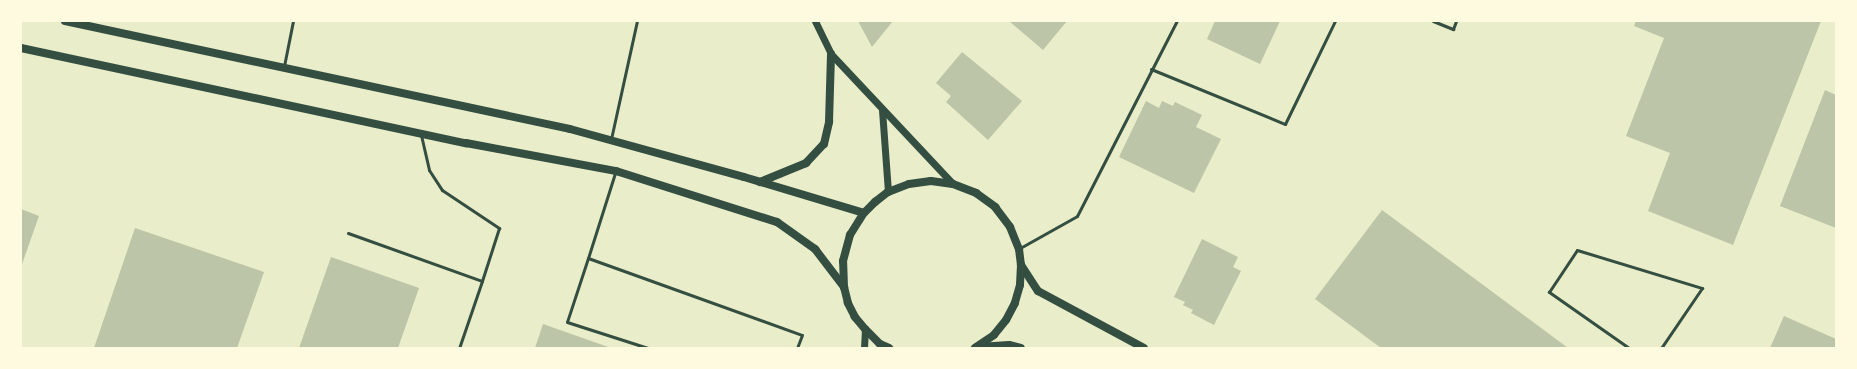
<!DOCTYPE html>
<html>
<head>
<meta charset="utf-8">
<style>
  body { margin:0 }
  #map { position:relative; width:1857px; height:369px; overflow:hidden; background:#e9edc9; font-family:"Crimson Pro",serif }
  div>[style] { position:absolute }
  [style*='--x'] { left:calc(var(--x)*1px); top:calc(var(--y)*1px); width:calc(var(--w)*1px); rotate:calc(var(--a)*1deg) }
  .building>* { inset:0; background:#bcc5a7 }
  .service>* { height:3px; margin:-1.5px; padding:0 1.5px; transform-origin:1.5px; border-radius:1.5px; background:#344e41 }
  .tertiary>* { height:7px; margin:-3.5px; padding:0 3.5px; transform-origin:3.5px; border-radius:3.5px; background:#344e41 }
  .secondary>* { height:8px; margin:-4px; padding:0 4px; transform-origin:4px; border-radius:4px; background:#344e41 }
  span { translate:-50% -50%; white-space:nowrap; text-align:center; line-height:1.15; -webkit-text-stroke:4px #fefae0; paint-order:stroke }
  .frame { position:absolute; inset:0; border:22px solid #fefae0; pointer-events:none }
</style>
</head>
<body>
<div id="map">
  <div class="building">
    <i style="clip-path:polygon(858px 21px,893px 21px,872px 47px)"></i>
    <i style="clip-path:polygon(1009px 21px,1067px 21px,1043px 50px)"></i>
    <i style="clip-path:polygon(1215px 21px,1280px 21px,1260px 64px,1207px 39px)"></i>
    <i style="clip-path:polygon(1636px 21px,1821px 21px,1733px 245px,1648px 211px,1670px 153px,1626px 136px,1664px 38px,1634px 26px)"></i>
    <i style="clip-path:polygon(962px 52px,1022px 101px,988px 140px,946px 102px,951px 96px,936px 83px)"></i>
    <i style="clip-path:polygon(1825px 90px,1836px 95px,1836px 228px,1780px 206px)"></i>
    <i style="clip-path:polygon(1146px 101px,1159px 108px,1162px 101px,1173px 106px,1175px 102px,1202px 115px,1196px 127px,1221px 139px,1194px 193px,1119px 157px)"></i>
    <i style="clip-path:polygon(21px 209px,39px 216px,21px 267px)"></i>
    <i style="clip-path:polygon(1382px 210px,1568px 348px,1381px 348px,1315px 299px)"></i>
    <i style="clip-path:polygon(135px 228px,264px 272px,237px 348px,94px 348px)"></i>
    <i style="clip-path:polygon(1202px 239px,1238px 257px,1233px 267px,1241px 271px,1214px 325px,1191px 313px,1193px 310px,1183px 305px,1185px 302px,1174px 297px)"></i>
    <i style="clip-path:polygon(331px 257px,419px 288px,398px 348px,299px 348px)"></i>
    <i style="clip-path:polygon(1784px 316px,1836px 339px,1836px 348px,1770px 348px)"></i>
    <i style="clip-path:polygon(543px 324px,611px 348px,535px 348px)"></i>
  </div>
  <div class="service">
    <i style="--x:1433;--y:21;--w:22;--a:22"></i>
    <i style="--x:1453;--y:29;--w:9;--a:-69"></i>
    <i style="--x:284;--y:66;--w:46;--a:-78.7"></i>
    <i style="--x:1151;--y:69;--w:145;--a:22.3"></i>
    <i style="--x:1285;--y:124;--w:114;--a:-64.1"></i>
    <i style="--x:421;--y:135;--w:36;--a:77"></i>
    <i style="--x:429;--y:170;--w:24;--a:57"></i>
    <i style="--x:442;--y:190;--w:69;--a:33.7"></i>
    <i style="--x:499;--y:228;--w:56;--a:107.8"></i>
    <i style="--x:611;--y:139;--w:121;--a:-77.6"></i>
    <i style="--x:615;--y:173;--w:89;--a:107.6"></i>
    <i style="--x:588;--y:258;--w:227;--a:19.8"></i>
    <i style="--x:802;--y:335;--w:14;--a:111"></i>
    <i style="--x:348;--y:233;--w:142;--a:19.7"></i>
    <i style="--x:482;--y:281;--w:71;--a:108.9"></i>
    <i style="--x:1020;--y:248;--w:65;--a:-29.3"></i>
    <i style="--x:1077;--y:216;--w:219;--a:-62.9"></i>
    <i style="--x:588;--y:258;--w:67;--a:108.2"></i>
    <i style="--x:567;--y:322;--w:85;--a:17.8"></i>
    <i style="--x:1629;--y:348;--w:98;--a:-145"></i>
    <i style="--x:1549;--y:292;--w:50;--a:-56.3"></i>
    <i style="--x:1577;--y:250;--w:131;--a:16.9"></i>
    <i style="--x:1702;--y:288;--w:73;--a:124.3"></i>
  </div>
  <div class="tertiary">
    <i style="--x:815;--y:21;--w:37;--a:64"></i>
    <i style="--x:831;--y:54;--w:178;--a:46.8"></i>
    <i style="--x:882;--y:110;--w:82;--a:85.8"></i>
    <i style="--x:864;--y:348;--w:19;--a:-87"></i>
  </div>
  <div class="secondary">
    <i style="--x:65;--y:21;--w:516;--a:12.07"></i>
    <i style="--x:570;--y:129;--w:180;--a:15.4"></i>
    <i style="--x:744;--y:177;--w:125;--a:16.7"></i>
    <i style="--x:21;--y:48;--w:455;--a:12.1"></i>
    <i style="--x:466;--y:143;--w:153;--a:10.6"></i>
    <i style="--x:616;--y:171;--w:169;--a:17.6"></i>
    <i style="--x:777;--y:222;--w:47;--a:35.4"></i>
    <i style="--x:815;--y:249;--w:48;--a:52.7"></i>
    <i style="--x:760;--y:182;--w:50;--a:-22.4"></i>
    <i style="--x:806;--y:163;--w:26;--a:-47"></i>
    <i style="--x:824;--y:144;--w:23;--a:-77"></i>
    <i style="--x:829;--y:122;--w:68;--a:-88.3"></i>
    <i style="--x:1021;--y:265;--w:31;--a:57"></i>
    <i style="--x:1038;--y:291;--w:120;--a:28.3"></i>
    <i style="--x:979;--y:347;--w:30;--a:-4"></i>
    <i style="--x:1009;--y:345;--w:12;--a:14"></i>
    <i style="--x:889;--y:348;--w:10;--a:-156"></i>
    <i style="--x:880;--y:344;--w:21;--a:-135"></i>
    <i style="--x:865;--y:329;--w:16;--a:-130"></i>
    <i style="--x:855;--y:317;--w:16;--a:-117"></i>
    <i style="--x:848;--y:303;--w:16;--a:-104"></i>
    <i style="--x:844;--y:287;--w:26;--a:-92"></i>
    <i style="--x:843;--y:261;--w:27;--a:-75"></i>
    <i style="--x:850;--y:235;--w:26;--a:-58"></i>
    <i style="--x:864;--y:213;--w:16;--a:-45"></i>
    <i style="--x:875;--y:202;--w:16;--a:-38"></i>
    <i style="--x:888;--y:192;--w:22;--a:-21"></i>
    <i style="--x:909;--y:184;--w:22;--a:-8"></i>
    <i style="--x:931;--y:181;--w:22;--a:8"></i>
    <i style="--x:953;--y:184;--w:25;--a:21"></i>
    <i style="--x:976;--y:193;--w:24;--a:36"></i>
    <i style="--x:995;--y:207;--w:25;--a:53"></i>
    <i style="--x:1010;--y:227;--w:24;--a:68"></i>
    <i style="--x:1019;--y:249;--w:16;--a:83"></i>
    <i style="--x:1021;--y:265;--w:20;--a:93"></i>
    <i style="--x:1020;--y:285;--w:19;--a:106"></i>
    <i style="--x:1015;--y:303;--w:19;--a:118"></i>
    <i style="--x:1006;--y:320;--w:19;--a:129"></i>
    <i style="--x:994;--y:335;--w:23;--a:146"></i>
  </div>
  <div class="frame"></div>
</div>
</body>
</html>
